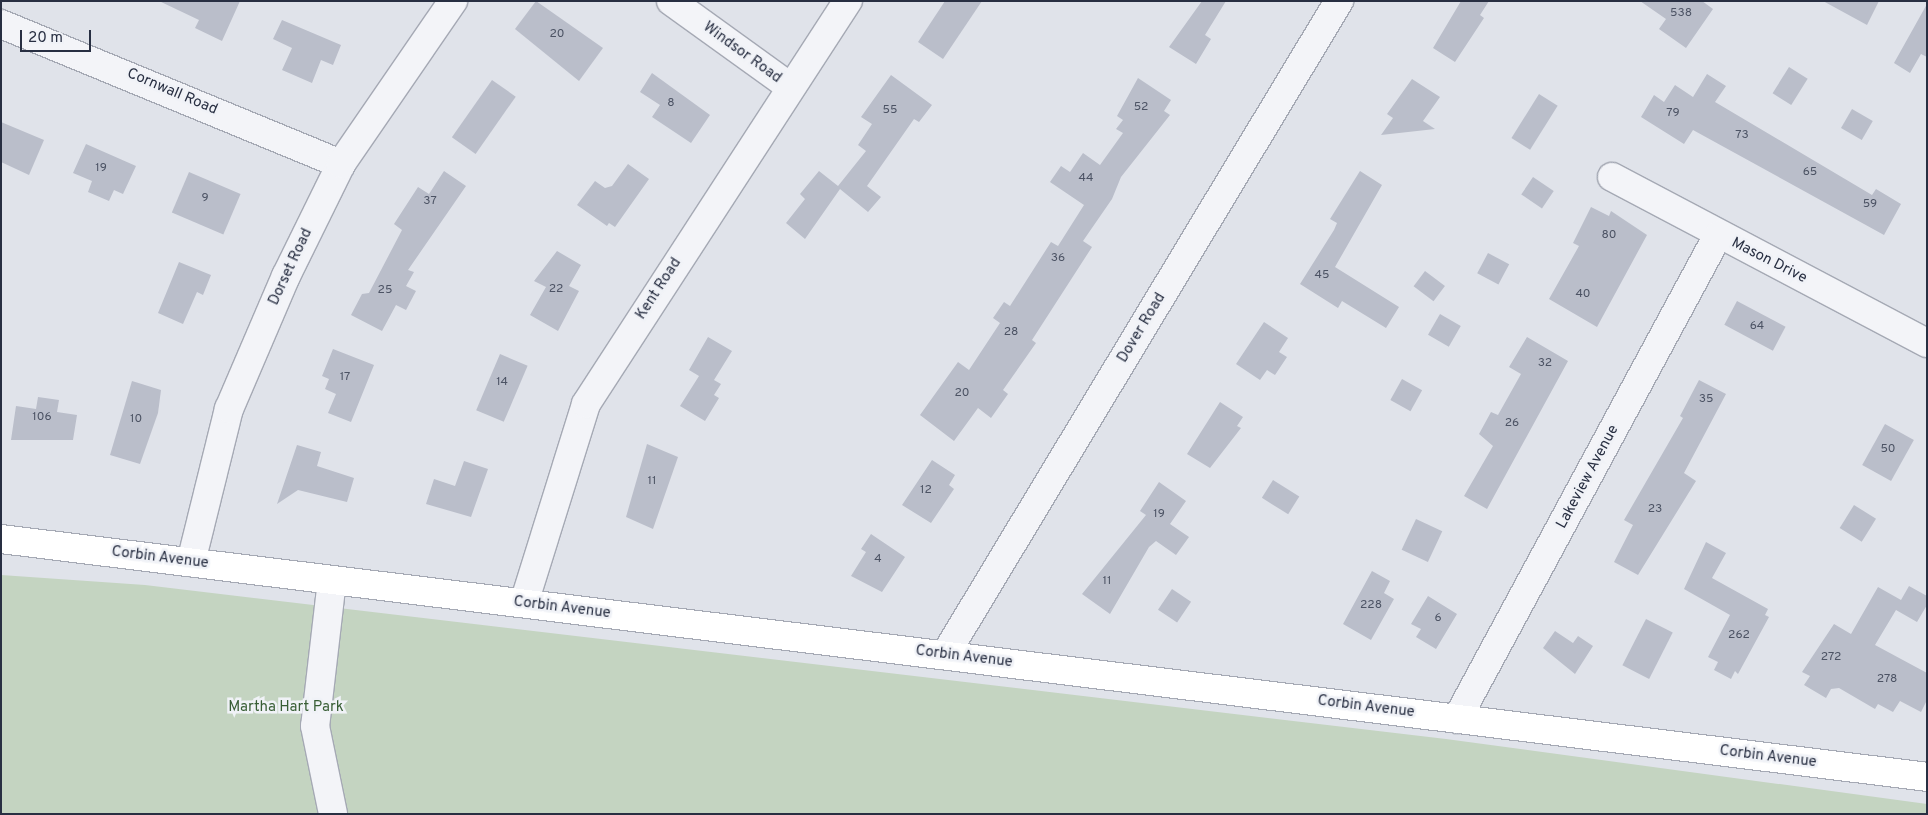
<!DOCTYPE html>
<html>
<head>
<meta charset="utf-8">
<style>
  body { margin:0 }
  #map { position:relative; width:1928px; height:815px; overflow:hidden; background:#e0e3ea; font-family:Overpass,sans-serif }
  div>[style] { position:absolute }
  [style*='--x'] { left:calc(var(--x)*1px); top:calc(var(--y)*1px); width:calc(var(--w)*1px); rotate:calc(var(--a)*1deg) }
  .green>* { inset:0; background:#c4d4c1 }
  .building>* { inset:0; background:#babeca; transform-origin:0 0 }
  .roads { filter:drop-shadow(1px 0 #a5a9b4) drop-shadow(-1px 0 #a5a9b4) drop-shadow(0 1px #a5a9b4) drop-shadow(0 -1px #a5a9b4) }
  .minor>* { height:28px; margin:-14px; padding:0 14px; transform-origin:14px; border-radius:14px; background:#f3f4f8 }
  .secondary>* { height:28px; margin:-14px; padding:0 14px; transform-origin:14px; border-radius:14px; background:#fff }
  span { translate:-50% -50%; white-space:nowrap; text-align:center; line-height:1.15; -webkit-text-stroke:5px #f0f2f7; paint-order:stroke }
  .number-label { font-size:12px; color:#4c5364 }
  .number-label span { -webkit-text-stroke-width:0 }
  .street-label { font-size:15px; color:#282f42 }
  .park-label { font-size:15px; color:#385e35 }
  .frame { position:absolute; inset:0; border:2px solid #282f42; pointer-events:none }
  .scale { position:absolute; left:20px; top:30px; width:71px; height:22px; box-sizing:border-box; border:2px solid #282f42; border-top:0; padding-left:6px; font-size:15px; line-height:18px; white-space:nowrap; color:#282f42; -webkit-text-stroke:4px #f0f2f7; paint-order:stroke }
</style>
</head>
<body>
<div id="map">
  <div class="green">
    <i style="clip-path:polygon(1px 575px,145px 585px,1446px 739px,1927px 804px,1927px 814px,1px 814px)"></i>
  </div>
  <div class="building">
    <i style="clip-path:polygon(159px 1px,240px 1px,222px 41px,195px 28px,199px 20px)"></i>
    <i style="clip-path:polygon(536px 1px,603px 48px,579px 81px,515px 29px)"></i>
    <i style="clip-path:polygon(945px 1px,982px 1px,943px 59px,918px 42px)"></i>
    <i style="clip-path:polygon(1202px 1px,1226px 1px,1205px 35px,1211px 39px,1196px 64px,1169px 47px)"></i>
    <i style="clip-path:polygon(1461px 1px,1489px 1px,1480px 15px,1484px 18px,1455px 62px,1433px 48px)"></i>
    <i style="clip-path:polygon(1640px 1px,1702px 1px,1713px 9px,1686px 48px,1659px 29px,1666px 19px)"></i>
    <i style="clip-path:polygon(1823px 1px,1879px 1px,1867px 25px)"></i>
    <i style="clip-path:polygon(1927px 4px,1927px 57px,1921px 54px,1910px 73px,1894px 63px)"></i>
    <i style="clip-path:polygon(282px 20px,341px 45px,333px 65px,321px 60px,312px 83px,282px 70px,292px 48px,273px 39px)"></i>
    <i style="left:1789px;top:67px;width:22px;height:31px;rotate:32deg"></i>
    <i style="clip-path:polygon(652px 73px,710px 115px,691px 143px,652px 117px,660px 105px,640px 92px)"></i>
    <i style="clip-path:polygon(1707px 74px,1726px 86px,1715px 102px,1872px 195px,1876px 189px,1901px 204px,1884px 235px,1693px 130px,1684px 144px,1641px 117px,1654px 95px,1664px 102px,1675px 85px,1693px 97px)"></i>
    <i style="clip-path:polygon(891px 75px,932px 105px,919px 122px,914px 119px,867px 186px,881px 197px,868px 212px,840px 189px,805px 239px,786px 223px,805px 199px,800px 194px,819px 171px,838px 186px,866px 151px,858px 145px,872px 124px,861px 117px)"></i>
    <i style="clip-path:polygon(1138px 78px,1171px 100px,1164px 111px,1170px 115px,1121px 177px,1112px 199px,1083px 241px,1092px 247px,1032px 340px,1036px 343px,1003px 390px,1008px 394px,991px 418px,978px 408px,954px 441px,920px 415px,958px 362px,969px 370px,1000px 323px,993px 318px,1004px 302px,1010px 306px,1051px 242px,1058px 246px,1084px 205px,1050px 182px,1061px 166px,1070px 172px,1083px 153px,1100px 165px,1123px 133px,1116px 129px,1123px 120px,1117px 116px)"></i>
    <i style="clip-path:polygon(1412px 79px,1440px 97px,1423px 121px,1435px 129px,1381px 135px,1393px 118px,1387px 114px)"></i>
    <i style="left:492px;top:80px;width:29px;height:70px;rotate:35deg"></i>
    <i style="left:1539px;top:94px;width:22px;height:52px;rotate:32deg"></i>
    <i style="left:1852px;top:109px;width:24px;height:22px;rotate:30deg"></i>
    <i style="clip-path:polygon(1px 122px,44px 140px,29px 175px,1px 162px)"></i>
    <i style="clip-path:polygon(86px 144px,136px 166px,123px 194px,114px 190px,109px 201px,88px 192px,92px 181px,73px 173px)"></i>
    <i style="clip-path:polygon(628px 164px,649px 179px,615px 227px,609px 223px,607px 226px,577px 205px,595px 181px,605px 188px,612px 186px)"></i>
    <i style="clip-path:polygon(444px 171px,466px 186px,408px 270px,414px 272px,406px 286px,416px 291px,406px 310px,396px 305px,382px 331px,351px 315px,362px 294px,369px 293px,402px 230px,394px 224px,418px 187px,429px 194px)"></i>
    <i style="clip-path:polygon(1360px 171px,1382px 185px,1335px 267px,1399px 307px,1386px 328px,1342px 301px,1338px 308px,1300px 284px,1334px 230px,1337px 223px,1330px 219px)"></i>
    <i style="left:189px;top:172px;width:56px;height:44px;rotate:23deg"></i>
    <i style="left:1533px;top:177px;width:25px;height:21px;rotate:34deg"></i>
    <i style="clip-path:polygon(1591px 207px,1609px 216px,1611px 211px,1647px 235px,1597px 327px,1549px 299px,1579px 246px,1573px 243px)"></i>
    <i style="clip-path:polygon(557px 251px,581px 265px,569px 286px,579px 291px,558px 331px,530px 315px,546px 287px,534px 281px)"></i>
    <i style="left:1488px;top:253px;width:24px;height:23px;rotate:28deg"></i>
    <i style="clip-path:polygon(179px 262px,211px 275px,203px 295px,197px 292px,183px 324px,158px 313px)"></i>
    <i style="left:1425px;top:271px;width:25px;height:19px;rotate:37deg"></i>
    <i style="left:1737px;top:301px;width:55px;height:27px;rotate:28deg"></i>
    <i style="left:1440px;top:314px;width:24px;height:24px;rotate:30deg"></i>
    <i style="clip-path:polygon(1264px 322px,1288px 338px,1279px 352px,1287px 357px,1275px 375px,1267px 370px,1260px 380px,1236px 364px)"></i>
    <i style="clip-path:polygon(708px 337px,732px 351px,714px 380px,721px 384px,714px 395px,719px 398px,705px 421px,680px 406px,699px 376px,689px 370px)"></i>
    <i style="clip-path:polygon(1527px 337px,1568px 361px,1487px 509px,1464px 496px,1493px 446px,1479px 434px,1491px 412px,1498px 415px,1521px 374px,1509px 367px)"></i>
    <i style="clip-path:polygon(333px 349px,374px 365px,351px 422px,328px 413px,336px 394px,325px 389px,329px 379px,322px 376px)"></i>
    <i style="left:500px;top:354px;width:30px;height:61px;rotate:23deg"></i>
    <i style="left:1402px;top:379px;width:23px;height:24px;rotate:29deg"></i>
    <i style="clip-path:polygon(1699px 380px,1726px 394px,1684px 473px,1696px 481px,1638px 575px,1614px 562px,1633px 525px,1624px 520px,1683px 418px,1680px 416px)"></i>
    <i style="clip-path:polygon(132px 381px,161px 390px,158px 413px,140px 464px,110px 455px)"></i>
    <i style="clip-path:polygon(38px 397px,59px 400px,57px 412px,77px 415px,73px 440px,11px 440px,16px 406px,36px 409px)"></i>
    <i style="clip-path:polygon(1220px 402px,1243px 417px,1237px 426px,1241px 428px,1210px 468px,1187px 454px)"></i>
    <i style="left:1885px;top:424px;width:33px;height:47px;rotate:29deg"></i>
    <i style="clip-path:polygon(647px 444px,678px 457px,653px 529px,626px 517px)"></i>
    <i style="clip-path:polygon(297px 445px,321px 452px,317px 466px,354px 478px,347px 502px,298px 490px,277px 504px)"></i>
    <i style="clip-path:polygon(932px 460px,955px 475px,949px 485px,954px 489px,931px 523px,902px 505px)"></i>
    <i style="clip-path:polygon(464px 461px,488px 469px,471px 517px,426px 504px,434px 479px,455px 486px)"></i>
    <i style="left:1273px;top:480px;width:31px;height:21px;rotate:32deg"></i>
    <i style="clip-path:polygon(1159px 482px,1186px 501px,1170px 524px,1189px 537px,1176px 555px,1156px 541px,1149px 547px,1110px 614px,1082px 594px,1146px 515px,1140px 511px)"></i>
    <i style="left:1854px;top:505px;width:26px;height:27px;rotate:32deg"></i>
    <i style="left:1416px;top:519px;width:29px;height:34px;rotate:25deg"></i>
    <i style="clip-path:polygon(871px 534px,905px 557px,882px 592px,851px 576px,866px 552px,861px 549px)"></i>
    <i style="clip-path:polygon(1706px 542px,1726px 553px,1712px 578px,1768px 609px,1765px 615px,1769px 617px,1738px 674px,1735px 671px,1731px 679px,1714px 670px,1718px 662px,1708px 657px,1730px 615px,1684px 589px)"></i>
    <i style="clip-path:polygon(1372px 571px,1390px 581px,1384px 593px,1394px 599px,1371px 640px,1343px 624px)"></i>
    <i style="clip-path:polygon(1909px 586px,1927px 596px,1927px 605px,1917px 622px,1896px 610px,1875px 645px,1927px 673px,1927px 700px,1921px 712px,1900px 701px,1893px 712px,1878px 704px,1875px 709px,1839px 688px,1831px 689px,1826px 698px,1804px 685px,1810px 676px,1802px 672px,1834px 624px,1851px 634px,1878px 587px,1901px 600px)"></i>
    <i style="left:1172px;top:589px;width:23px;height:25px;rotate:34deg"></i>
    <i style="clip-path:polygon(1428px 596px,1457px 614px,1436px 649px,1416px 637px,1421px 629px,1411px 624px)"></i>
    <i style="left:1646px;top:619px;width:30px;height:52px;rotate:27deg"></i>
    <i style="clip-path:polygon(1555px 631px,1573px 643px,1578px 636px,1593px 646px,1575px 674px,1543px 648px)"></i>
  </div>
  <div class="roads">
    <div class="minor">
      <i style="--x:671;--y:1;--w:145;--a:35.8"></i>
      <i style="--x:1;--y:24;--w:368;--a:22.4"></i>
      <i style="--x:1612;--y:177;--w:356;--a:27.8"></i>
      <i style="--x:191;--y:562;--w:158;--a:-76.1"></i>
      <i style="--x:229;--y:409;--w:145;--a:-66.8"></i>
      <i style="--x:286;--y:276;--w:125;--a:-63.8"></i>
      <i style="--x:341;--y:164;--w:198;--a:-55.5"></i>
      <i style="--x:332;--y:580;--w:147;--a:96.6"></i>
      <i style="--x:315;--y:726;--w:90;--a:78.4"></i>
      <i style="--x:524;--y:603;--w:208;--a:-72.7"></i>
      <i style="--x:586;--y:404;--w:481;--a:-57"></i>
      <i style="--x:945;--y:655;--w:764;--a:-58.93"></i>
      <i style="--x:1457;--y:719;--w:550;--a:-61.66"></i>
    </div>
    <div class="secondary">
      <i style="--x:1;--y:539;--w:1941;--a:7.04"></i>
    </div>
  </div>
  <div class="number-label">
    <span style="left:1681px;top:14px">538</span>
    <span style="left:557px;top:35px">20</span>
    <span style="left:671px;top:104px">8</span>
    <span style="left:1141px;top:108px">52</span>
    <span style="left:890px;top:111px">55</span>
    <span style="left:1673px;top:114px">79</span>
    <span style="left:1742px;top:136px">73</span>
    <span style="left:101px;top:169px">19</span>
    <span style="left:1810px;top:173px">65</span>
    <span style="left:1086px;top:179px">44</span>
    <span style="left:205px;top:199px">9</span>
    <span style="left:430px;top:202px">37</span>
    <span style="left:1870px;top:205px">59</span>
    <span style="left:1609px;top:236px">80</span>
    <span style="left:1058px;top:259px">36</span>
    <span style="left:1322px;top:276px">45</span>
    <span style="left:556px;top:290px">22</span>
    <span style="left:385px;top:291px">25</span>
    <span style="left:1583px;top:295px">40</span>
    <span style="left:1757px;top:327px">64</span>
    <span style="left:1011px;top:333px">28</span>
    <span style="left:1545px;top:364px">32</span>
    <span style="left:345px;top:378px">17</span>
    <span style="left:502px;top:383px">14</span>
    <span style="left:962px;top:394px">20</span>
    <span style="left:1706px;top:400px">35</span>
    <span style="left:42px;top:418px">106</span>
    <span style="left:136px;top:420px">10</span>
    <span style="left:1512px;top:424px">26</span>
    <span style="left:1888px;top:450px">50</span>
    <span style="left:652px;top:482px">11</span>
    <span style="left:926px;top:491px">12</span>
    <span style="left:1655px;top:510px">23</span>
    <span style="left:1159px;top:515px">19</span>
    <span style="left:878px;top:560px">4</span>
    <span style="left:1107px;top:582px">11</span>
    <span style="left:1371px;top:606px">228</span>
    <span style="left:1438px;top:619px">6</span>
    <span style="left:1739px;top:636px">262</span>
    <span style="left:1831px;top:658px">272</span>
    <span style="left:1887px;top:680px">278</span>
  </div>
  <div class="street-label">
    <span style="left:742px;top:53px;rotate:36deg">Windsor Road</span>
    <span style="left:172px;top:92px;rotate:23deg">Cornwall Road</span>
    <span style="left:1769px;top:261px;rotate:27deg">Mason Drive</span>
    <span style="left:291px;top:267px;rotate:-65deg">Dorset Road</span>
    <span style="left:659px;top:289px;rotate:-57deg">Kent Road</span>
    <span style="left:1142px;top:328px;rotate:-59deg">Dover Road</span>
    <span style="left:1588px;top:477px;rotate:-62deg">Lakeview Avenue</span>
    <span style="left:160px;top:558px;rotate:7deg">Corbin Avenue</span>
    <span style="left:562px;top:608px;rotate:7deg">Corbin Avenue</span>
    <span style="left:964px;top:657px;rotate:7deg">Corbin Avenue</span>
    <span style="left:1366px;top:707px;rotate:7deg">Corbin Avenue</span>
    <span style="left:1768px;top:757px;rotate:7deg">Corbin Avenue</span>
  </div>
  <div class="park-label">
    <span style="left:286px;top:708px">Martha Hart Park</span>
  </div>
  <div class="frame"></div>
  <div class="scale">20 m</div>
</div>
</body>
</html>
